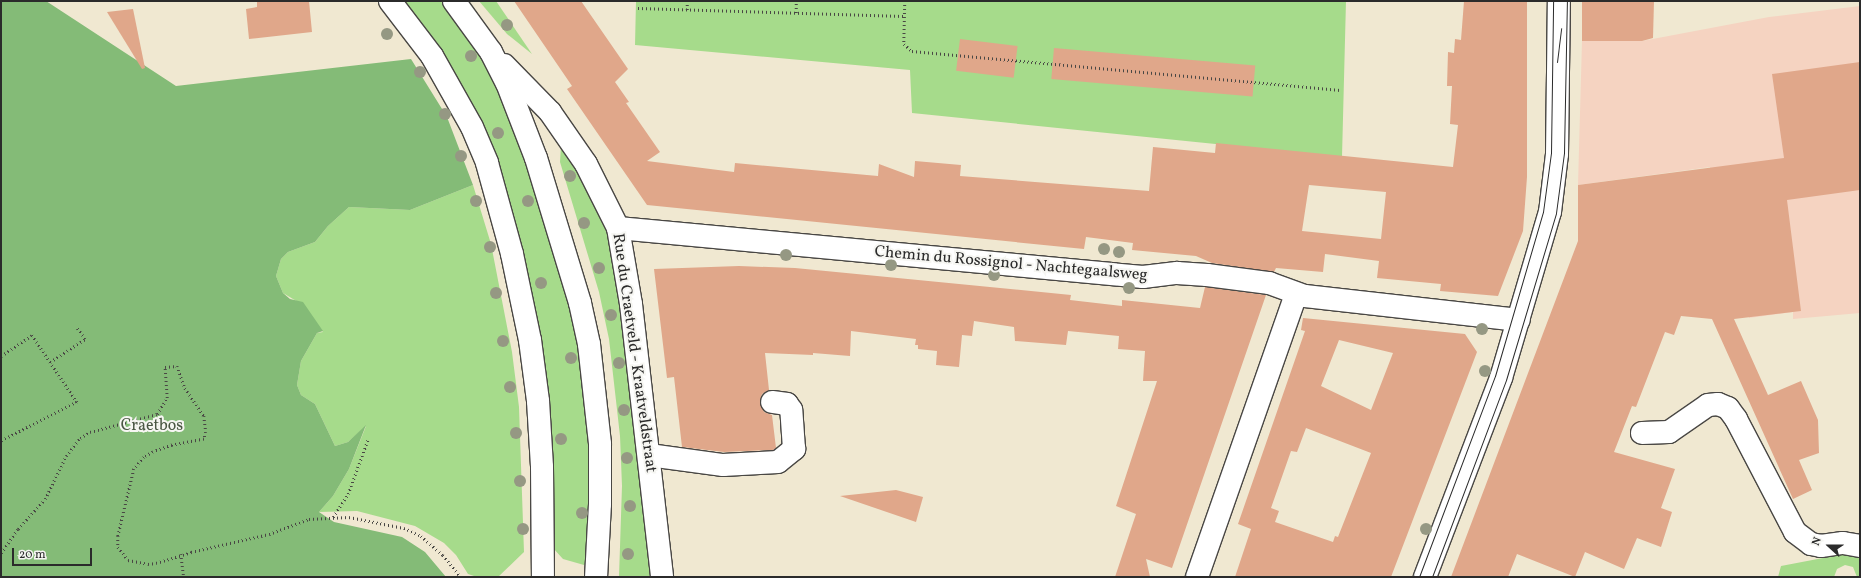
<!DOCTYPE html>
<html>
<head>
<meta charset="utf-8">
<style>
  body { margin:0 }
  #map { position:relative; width:1861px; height:578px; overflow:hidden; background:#f0e8d1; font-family:Vollkorn,serif }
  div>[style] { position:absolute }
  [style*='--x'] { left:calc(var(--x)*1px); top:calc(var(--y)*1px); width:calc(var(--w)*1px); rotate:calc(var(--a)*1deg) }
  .built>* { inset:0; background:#f5d3c1 }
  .green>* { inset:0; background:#a6db8b }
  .forest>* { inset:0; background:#84bb77 }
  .building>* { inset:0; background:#e0a78a; transform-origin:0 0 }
  .path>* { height:2.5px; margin-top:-1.25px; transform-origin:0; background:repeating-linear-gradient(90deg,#494744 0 1px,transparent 0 4px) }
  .roads { filter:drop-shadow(1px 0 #494744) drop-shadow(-1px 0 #494744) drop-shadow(0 1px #494744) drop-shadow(0 -1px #494744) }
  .minor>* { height:22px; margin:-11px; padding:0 11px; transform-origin:11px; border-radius:11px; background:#fff }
  .tram>* { height:1px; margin:-0.5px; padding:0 0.5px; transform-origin:0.5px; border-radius:0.5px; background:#2b2b2b }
  .trees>* { width:12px; height:12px; margin:-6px; border-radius:50%; background:#959883 }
  span { translate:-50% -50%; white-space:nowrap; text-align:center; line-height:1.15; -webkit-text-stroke:4px #f6f6f2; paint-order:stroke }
  .street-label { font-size:16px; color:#2b2b2b }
  .park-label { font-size:16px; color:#4a5743 }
  .frame { position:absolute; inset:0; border:2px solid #2b2b2b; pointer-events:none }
  .north { position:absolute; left:1809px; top:526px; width:40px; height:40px; -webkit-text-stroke:3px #f6f6f2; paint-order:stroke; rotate:291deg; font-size:11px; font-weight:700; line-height:16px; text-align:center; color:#2b2b2b }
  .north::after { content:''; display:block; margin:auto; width:14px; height:18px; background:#2b2b2b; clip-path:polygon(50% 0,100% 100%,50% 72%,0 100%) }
  .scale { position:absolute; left:12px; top:548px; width:80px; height:18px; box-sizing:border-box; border:2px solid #2b2b2b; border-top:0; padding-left:5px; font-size:12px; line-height:14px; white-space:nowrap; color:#2b2b2b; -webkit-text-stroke:3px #f6f6f2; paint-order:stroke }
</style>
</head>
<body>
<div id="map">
  <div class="built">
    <i style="clip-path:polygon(1860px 6px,1860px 313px,1793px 319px,1793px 312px,1749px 318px,1747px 306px,1716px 322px,1708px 316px,1710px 167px,1578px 185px,1582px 41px,1642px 41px,1769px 17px)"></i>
  </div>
  <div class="green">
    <i style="clip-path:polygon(401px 1px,441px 1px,486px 65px,520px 138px,561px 271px,579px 346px,590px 452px,592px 512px,587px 562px,584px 565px,563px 559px,553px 548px,549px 429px,474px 109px,434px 42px)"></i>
    <i style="clip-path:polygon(479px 1px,496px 1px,532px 54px,507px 34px)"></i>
    <i style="clip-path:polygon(636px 1px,1346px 1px,1342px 157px,912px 113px,910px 70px,635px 45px)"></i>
    <i style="clip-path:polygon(561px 145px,587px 184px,613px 248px,655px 577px,619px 577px,622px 486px,620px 436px,609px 339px,599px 292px,560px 162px)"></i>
    <i style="clip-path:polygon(473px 185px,491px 244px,512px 352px,519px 407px,524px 552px,498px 577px,477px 577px,468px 574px,456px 555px,444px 543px,415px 526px,357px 511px,319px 512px,333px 496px,349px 469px,366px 426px,348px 442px,335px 446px,315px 404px,301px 395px,297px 385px,301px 361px,317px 333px,323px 332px,298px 302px,283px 293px,276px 276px,281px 259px,288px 252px,315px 242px,328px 226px,349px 207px,410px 210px)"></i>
    <i style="clip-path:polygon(1849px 553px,1860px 556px,1860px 577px,1857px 577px,1853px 567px,1845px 565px,1837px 569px,1834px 577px,1778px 577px,1781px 566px)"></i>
  </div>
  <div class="forest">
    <i style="clip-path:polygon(1px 1px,46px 1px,176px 86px,411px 59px,447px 117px,473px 185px,410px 210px,349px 207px,328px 226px,315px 242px,288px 252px,281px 259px,276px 276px,283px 293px,290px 299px,303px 302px,323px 331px,317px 333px,301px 361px,297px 385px,301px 395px,315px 404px,335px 446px,348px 442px,366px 425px,349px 469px,333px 496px,319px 512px,334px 522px,402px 537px,425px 552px,446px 577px,1px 577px)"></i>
  </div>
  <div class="building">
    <i style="clip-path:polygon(257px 1px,309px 1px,312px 32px,249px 39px,246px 9px,257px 7px)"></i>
    <i style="clip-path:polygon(evenodd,514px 1px,581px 1px,628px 69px,615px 82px,629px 102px,626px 103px,660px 152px,647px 161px,734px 172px,735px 163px,878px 176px,879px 164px,914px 177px,915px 161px,961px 165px,960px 176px,1149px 191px,1153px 147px,1215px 153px,1216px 143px,1453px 167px,1458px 125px,1450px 124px,1452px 86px,1447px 86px,1448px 52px,1454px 53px,1455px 39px,1461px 40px,1464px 1px,1527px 1px,1527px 177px,1523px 231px,1498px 296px,1440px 291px,1441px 284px,1377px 278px,1379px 261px,1325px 254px,1323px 272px,1276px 268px,1274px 272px,1212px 263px,1196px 256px,1132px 250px,1133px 243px,1086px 237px,1084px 249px,647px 205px,567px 89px,572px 86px,514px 1px,1309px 185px,1386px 192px,1381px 239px,1302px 231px,1309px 185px)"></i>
    <i style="clip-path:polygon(1582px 1px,1654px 1px,1653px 38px,1642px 41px,1582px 41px)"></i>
    <i style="clip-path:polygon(133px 9px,145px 68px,142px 69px,107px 12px)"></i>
    <i style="left:960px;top:39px;width:58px;height:32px;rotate:7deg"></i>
    <i style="left:1054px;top:48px;width:202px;height:31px;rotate:5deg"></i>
    <i style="clip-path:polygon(1860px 62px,1860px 190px,1787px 200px,1801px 311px,1734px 319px,1768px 395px,1801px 381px,1818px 420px,1819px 453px,1799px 460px,1812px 490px,1793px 499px,1712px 319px,1681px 316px,1674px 335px,1665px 332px,1636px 407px,1632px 406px,1614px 452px,1675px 469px,1661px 508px,1672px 512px,1661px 547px,1637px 538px,1624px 569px,1585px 552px,1575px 577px,1517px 554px,1508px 577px,1451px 577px,1578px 241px,1578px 185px,1784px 158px,1772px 74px)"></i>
    <i style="clip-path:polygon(739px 266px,795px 268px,1071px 295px,1070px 300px,1122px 306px,1122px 300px,1200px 308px,1205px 287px,1266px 295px,1172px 568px,1146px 559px,1150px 577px,1115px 577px,1136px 514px,1116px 506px,1157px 381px,1143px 381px,1145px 351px,1118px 349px,1119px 336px,1068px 331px,1066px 345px,1015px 341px,1014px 327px,974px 321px,972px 336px,962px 335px,959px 367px,936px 365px,937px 351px,918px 349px,918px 345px,915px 345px,916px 339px,851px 331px,850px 356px,813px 353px,813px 355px,765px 353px,769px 390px,762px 394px,760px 401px,764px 412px,772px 415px,776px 448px,773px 450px,724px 452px,682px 447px,674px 377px,667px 378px,654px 269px)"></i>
    <i style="clip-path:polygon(evenodd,1303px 318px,1465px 334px,1477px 352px,1391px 577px,1235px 577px,1251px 529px,1238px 524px,1305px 331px,1301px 330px,1303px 318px,1339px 340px,1393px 353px,1371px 410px,1321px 386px,1339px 340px,1303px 318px,1306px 428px,1371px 453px,1338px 537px,1335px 536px,1333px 542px,1275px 522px,1279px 511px,1271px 508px,1291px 451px,1297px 452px,1306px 428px)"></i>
    <i style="clip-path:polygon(896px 490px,923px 497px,916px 522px,840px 496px)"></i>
  </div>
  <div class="path">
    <i style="--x:905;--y:1;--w:43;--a:91.3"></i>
    <i style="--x:904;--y:44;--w:11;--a:41"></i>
    <i style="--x:912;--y:51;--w:430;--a:5.2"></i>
    <i style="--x:638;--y:8;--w:266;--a:1.7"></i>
    <i style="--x:687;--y:10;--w:9;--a:-90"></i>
    <i style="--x:796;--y:13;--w:12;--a:-90"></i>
    <i style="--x:1;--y:356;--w:37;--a:-34"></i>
    <i style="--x:32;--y:335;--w:81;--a:56.1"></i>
    <i style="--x:77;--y:402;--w:85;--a:152.8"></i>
    <i style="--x:50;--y:362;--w:42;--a:-33.3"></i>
    <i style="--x:85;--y:339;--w:14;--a:-126"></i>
    <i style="--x:333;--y:517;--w:27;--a:-57"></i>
    <i style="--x:348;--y:494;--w:59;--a:-70"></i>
    <i style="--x:1;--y:553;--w:29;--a:-55"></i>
    <i style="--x:18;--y:529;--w:40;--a:-48"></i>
    <i style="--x:45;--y:499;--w:48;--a:-64"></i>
    <i style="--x:66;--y:456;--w:23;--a:-52"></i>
    <i style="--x:80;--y:438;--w:12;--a:-31"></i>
    <i style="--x:90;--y:432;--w:69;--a:-15"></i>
    <i style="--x:157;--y:414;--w:19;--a:-58"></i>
    <i style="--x:167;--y:398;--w:31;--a:-94"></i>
    <i style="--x:165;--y:367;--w:12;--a:-5"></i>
    <i style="--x:177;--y:366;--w:23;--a:70"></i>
    <i style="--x:185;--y:388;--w:34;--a:56"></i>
    <i style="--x:204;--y:416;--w:16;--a:83"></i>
    <i style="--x:206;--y:432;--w:7;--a:106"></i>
    <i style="--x:204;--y:439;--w:33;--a:169"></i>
    <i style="--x:172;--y:445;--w:20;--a:160"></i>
    <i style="--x:153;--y:452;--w:10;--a:151"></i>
    <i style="--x:144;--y:457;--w:16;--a:130"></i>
    <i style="--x:134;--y:469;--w:69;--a:103.4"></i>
    <i style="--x:118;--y:536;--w:11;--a:90"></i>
    <i style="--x:118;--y:547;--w:16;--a:52"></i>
    <i style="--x:128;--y:560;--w:20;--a:11"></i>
    <i style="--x:148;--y:564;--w:8;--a:-7"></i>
    <i style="--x:156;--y:563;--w:37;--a:-17"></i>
    <i style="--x:191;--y:552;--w:80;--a:-13"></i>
    <i style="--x:269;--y:534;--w:43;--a:-20.6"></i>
    <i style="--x:309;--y:519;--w:40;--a:-2.9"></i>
    <i style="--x:349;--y:517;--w:56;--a:11.3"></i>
    <i style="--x:404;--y:528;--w:19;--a:25"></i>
    <i style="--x:421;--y:536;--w:29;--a:41"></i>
    <i style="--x:443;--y:555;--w:28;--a:51"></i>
    <i style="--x:181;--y:554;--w:23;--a:83"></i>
  </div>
  <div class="roads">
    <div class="minor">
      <i style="--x:390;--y:1;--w:69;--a:52.6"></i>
      <i style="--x:432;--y:56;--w:81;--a:60.6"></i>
      <i style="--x:472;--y:127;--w:39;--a:67"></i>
      <i style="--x:487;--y:163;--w:94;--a:74.6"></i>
      <i style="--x:512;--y:254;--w:88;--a:78.2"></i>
      <i style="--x:530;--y:340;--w:62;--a:82.5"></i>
      <i style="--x:538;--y:401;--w:66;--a:86.5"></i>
      <i style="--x:542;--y:467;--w:110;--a:89.5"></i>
      <i style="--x:454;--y:1;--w:63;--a:54"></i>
      <i style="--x:491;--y:52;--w:35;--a:63"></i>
      <i style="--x:507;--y:83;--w:80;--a:68.9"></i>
      <i style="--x:536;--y:158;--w:152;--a:73.1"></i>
      <i style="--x:580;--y:303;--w:42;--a:77.6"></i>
      <i style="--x:589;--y:344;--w:101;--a:83.7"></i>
      <i style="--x:600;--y:444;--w:60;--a:90"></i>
      <i style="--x:600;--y:504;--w:73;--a:93.1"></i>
      <i style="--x:504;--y:65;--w:66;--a:45.6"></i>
      <i style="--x:550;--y:112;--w:63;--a:55.3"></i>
      <i style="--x:586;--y:164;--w:72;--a:63.4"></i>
      <i style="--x:618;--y:228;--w:77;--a:80.3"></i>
      <i style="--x:631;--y:304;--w:275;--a:83.5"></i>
      <i style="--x:618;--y:228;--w:527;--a:5.33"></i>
      <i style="--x:1143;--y:277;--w:34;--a:-7"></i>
      <i style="--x:1177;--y:273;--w:30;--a:4"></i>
      <i style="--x:1207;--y:275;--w:63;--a:7.4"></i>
      <i style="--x:1269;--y:283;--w:38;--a:20"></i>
      <i style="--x:1305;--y:296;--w:215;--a:6.4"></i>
      <i style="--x:1642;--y:433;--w:27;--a:-2"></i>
      <i style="--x:1669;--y:432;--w:47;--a:-34.7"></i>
      <i style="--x:1708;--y:405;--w:10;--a:-6"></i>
      <i style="--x:1718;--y:404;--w:11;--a:22"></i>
      <i style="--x:1728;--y:408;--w:14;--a:54"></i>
      <i style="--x:1736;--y:419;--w:127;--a:62.4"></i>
      <i style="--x:1795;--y:532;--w:20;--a:37"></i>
      <i style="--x:1811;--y:544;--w:10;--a:11"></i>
      <i style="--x:1821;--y:546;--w:22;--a:-8"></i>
      <i style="--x:1843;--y:543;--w:17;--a:10"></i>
      <i style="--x:649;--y:455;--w:75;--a:7.7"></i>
      <i style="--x:723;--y:465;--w:55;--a:-3.1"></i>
      <i style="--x:778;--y:462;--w:21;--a:-39"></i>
      <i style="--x:794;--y:449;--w:39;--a:-94"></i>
      <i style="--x:791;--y:410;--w:7;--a:-124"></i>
      <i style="--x:787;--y:404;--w:15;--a:-172"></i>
      <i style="--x:1197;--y:577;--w:299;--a:-70.7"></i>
      <i style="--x:1425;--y:577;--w:213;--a:-69.1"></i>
      <i style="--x:1501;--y:378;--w:173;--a:-73.6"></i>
      <i style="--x:1550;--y:212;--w:58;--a:-83.1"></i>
      <i style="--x:1557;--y:154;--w:153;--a:-89.3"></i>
    </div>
  </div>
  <div class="tram">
    <i style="--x:1557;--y:62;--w:34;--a:-83"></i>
    <i style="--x:1419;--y:577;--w:215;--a:-69.3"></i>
    <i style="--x:1495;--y:376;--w:171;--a:-73.7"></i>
    <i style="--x:1543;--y:212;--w:60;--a:-82.3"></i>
    <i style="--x:1551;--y:153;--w:152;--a:-89.2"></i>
    <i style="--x:1432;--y:577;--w:210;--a:-69.4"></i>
    <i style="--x:1506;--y:380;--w:174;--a:-73.3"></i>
    <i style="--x:1556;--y:213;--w:61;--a:-82.4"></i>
    <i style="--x:1564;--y:153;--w:152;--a:-88.9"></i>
  </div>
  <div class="trees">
    <i style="left:507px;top:25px"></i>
    <i style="left:387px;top:34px"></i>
    <i style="left:471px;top:56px"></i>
    <i style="left:420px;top:72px"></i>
    <i style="left:445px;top:114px"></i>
    <i style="left:498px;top:133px"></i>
    <i style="left:461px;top:156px"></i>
    <i style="left:570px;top:176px"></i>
    <i style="left:476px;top:201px"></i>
    <i style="left:528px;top:201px"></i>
    <i style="left:584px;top:223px"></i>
    <i style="left:490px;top:247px"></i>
    <i style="left:1104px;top:249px"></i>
    <i style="left:1119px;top:252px"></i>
    <i style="left:786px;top:255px"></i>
    <i style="left:891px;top:265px"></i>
    <i style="left:599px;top:268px"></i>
    <i style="left:994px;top:275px"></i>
    <i style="left:541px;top:283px"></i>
    <i style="left:1129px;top:288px"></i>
    <i style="left:496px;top:293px"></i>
    <i style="left:611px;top:315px"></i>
    <i style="left:1482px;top:329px"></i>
    <i style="left:503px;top:341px"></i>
    <i style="left:571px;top:358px"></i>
    <i style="left:619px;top:363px"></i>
    <i style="left:1485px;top:371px"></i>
    <i style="left:510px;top:387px"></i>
    <i style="left:624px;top:410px"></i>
    <i style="left:516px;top:433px"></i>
    <i style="left:561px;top:439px"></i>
    <i style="left:627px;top:458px"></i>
    <i style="left:520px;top:481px"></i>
    <i style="left:630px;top:506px"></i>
    <i style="left:582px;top:513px"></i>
    <i style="left:523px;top:529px"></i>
    <i style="left:1426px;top:529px"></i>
    <i style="left:628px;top:554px"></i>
  </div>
  <div class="street-label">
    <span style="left:1011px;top:264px;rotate:5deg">Chemin du Rossignol - Nachtegaalsweg</span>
    <span style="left:634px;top:353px;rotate:82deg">Rue du Craetveld - Kraatveldstraat</span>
  </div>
  <div class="park-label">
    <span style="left:152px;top:426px">Craetbos</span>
  </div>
  <div class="frame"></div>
  <div class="north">N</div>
  <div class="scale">20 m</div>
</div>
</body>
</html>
